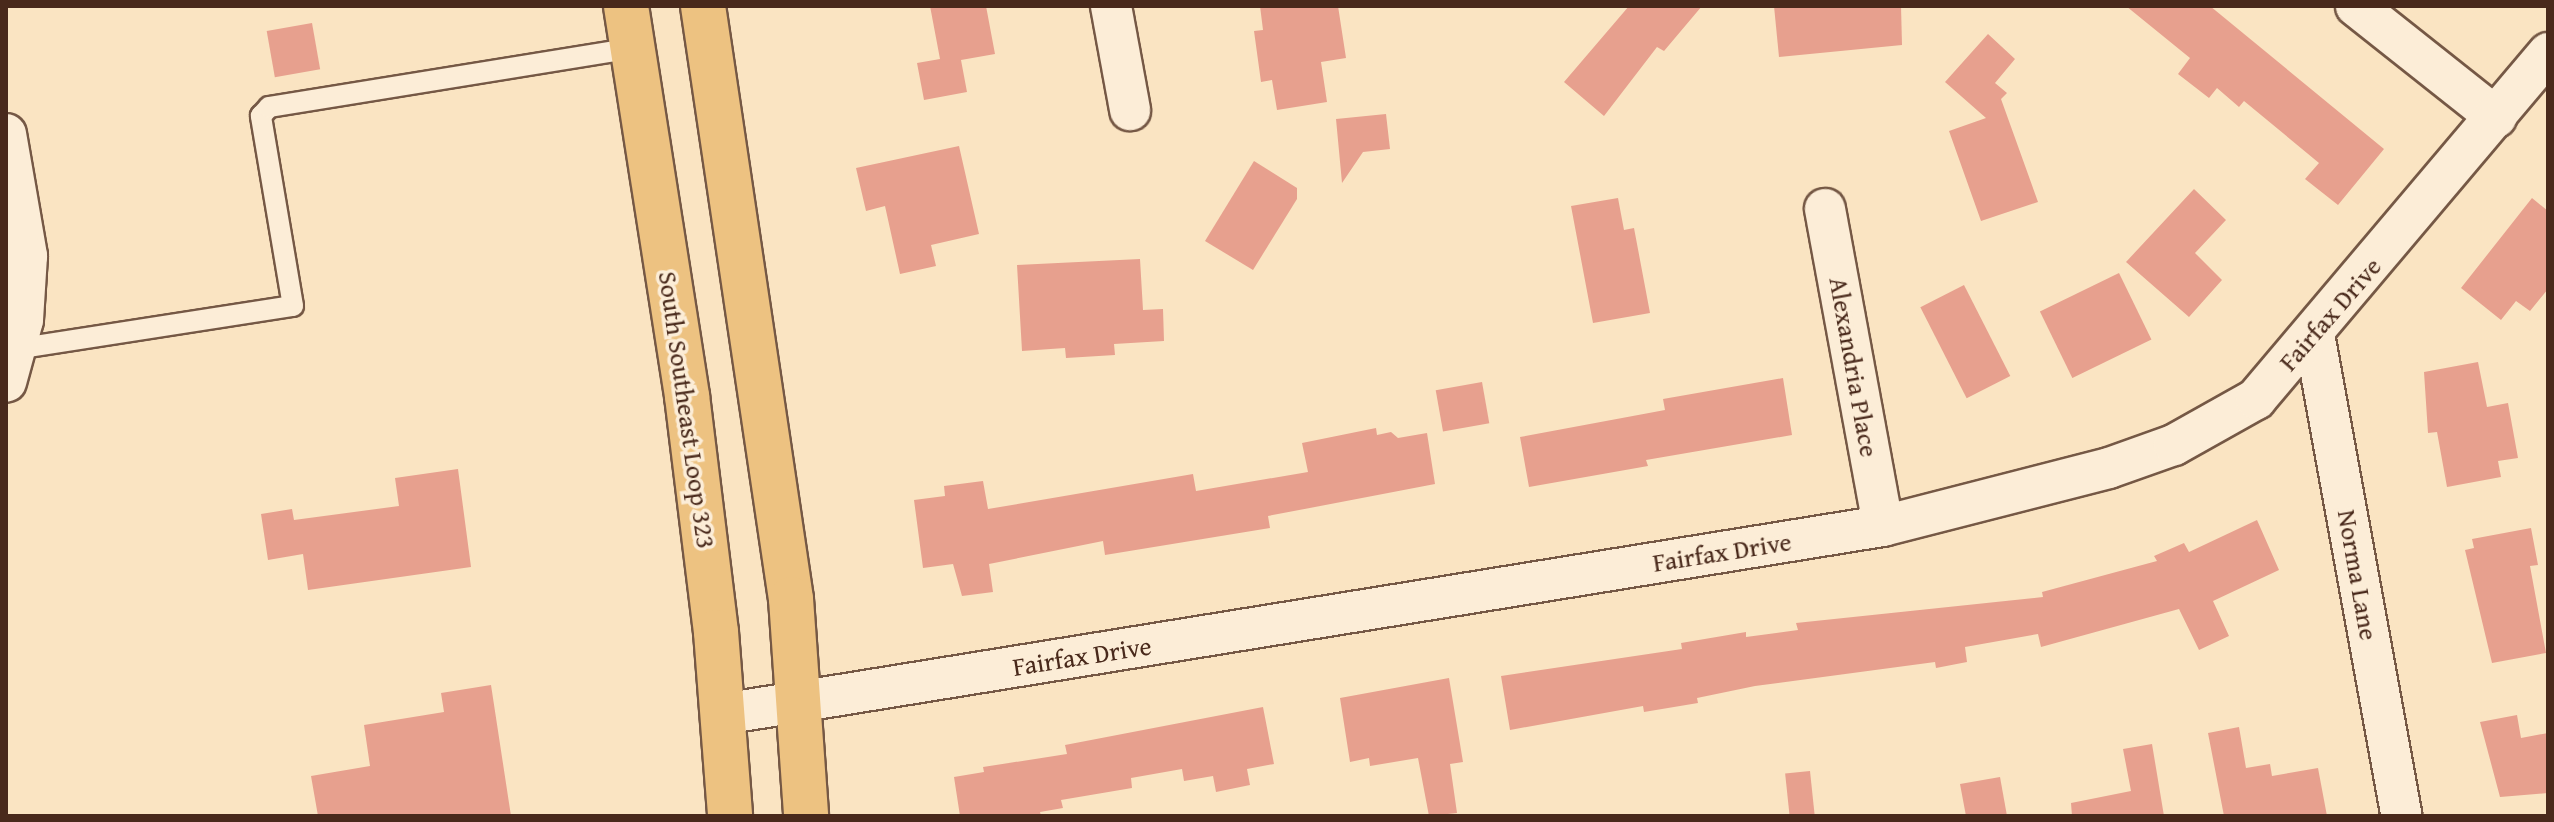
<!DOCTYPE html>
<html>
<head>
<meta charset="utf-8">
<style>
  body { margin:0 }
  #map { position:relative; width:2554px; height:822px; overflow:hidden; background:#fae4c2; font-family:"Gentium Book Plus",serif }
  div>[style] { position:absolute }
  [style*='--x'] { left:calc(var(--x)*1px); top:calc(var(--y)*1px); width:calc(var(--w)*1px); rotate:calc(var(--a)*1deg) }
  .building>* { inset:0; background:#e7a08e; transform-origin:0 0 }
  .roads { filter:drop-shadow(2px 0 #755845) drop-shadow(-2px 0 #755845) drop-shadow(0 2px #755845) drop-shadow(0 -2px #755845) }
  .service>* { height:20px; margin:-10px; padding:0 10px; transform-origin:10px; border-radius:10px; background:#fcedd7 }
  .minor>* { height:40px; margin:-20px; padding:0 20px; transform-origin:20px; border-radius:20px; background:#fcedd7 }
  .trunk>* { height:44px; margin:-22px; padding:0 22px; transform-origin:22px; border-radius:22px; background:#edc281 }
  span { translate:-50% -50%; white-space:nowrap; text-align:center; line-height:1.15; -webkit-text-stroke:7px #fcedd7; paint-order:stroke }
  .street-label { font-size:26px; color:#49291b }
  .frame { position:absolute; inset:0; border:8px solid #49291b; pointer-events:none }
</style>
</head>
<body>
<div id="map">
  <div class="building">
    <i style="clip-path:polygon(930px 6px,986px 6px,995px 54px,961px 60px,967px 92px,924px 100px,917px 63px,940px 59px)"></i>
    <i style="clip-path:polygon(1260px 6px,1338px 6px,1346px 58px,1321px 62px,1327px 102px,1277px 110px,1272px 80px,1261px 82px,1254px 31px,1263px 30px)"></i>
    <i style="clip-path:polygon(1629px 6px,1702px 6px,1664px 51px,1657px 47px,1604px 116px,1564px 82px)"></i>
    <i style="clip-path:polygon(1774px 6px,1901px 6px,1902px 45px,1779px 57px)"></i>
    <i style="clip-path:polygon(2126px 6px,2210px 6px,2384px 149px,2338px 205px,2305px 179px,2319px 163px,2244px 101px,2239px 107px,2217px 88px,2209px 98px,2178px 74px,2190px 58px)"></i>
    <i style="left:312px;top:23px;width:47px;height:46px;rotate:80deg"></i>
    <i style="clip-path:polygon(1988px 34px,2015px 59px,1995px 83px,2007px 93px,2001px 99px,2038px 202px,1981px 221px,1949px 131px,1986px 118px,1945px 82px)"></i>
    <i style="clip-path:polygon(1386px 114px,1390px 149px,1363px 152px,1342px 183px,1336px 119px)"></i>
    <i style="clip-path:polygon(959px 146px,979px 234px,931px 245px,936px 266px,900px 274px,885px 206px,866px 211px,856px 168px)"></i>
    <i style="clip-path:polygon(1254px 161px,1297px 188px,1297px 199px,1253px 270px,1205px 241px)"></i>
    <i style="clip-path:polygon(2194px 189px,2226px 220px,2195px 253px,2222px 280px,2189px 317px,2126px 262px)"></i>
    <i style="clip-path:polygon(1618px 198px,1624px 230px,1634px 228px,1650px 313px,1593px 323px,1571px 206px)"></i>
    <i style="clip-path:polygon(2532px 198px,2548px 211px,2548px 289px,2530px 311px,2516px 301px,2501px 320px,2461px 288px)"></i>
    <i style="clip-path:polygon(1140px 259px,1143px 310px,1163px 309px,1164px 341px,1114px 344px,1115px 355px,1066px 358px,1065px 348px,1022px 351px,1017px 265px)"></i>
    <i style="left:2119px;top:273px;width:74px;height:88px;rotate:64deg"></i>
    <i style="left:1964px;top:285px;width:102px;height:49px;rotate:63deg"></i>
    <i style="clip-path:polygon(2478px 362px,2487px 407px,2508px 403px,2518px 458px,2498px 461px,2501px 477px,2447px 487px,2437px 432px,2428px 433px,2424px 372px)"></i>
    <i style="clip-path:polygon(1783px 378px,1792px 435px,1646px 460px,1648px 466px,1529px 487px,1520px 437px,1665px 410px,1663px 399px)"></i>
    <i style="left:1482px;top:382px;width:42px;height:47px;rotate:80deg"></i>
    <i style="clip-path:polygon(1376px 428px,1377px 435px,1391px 432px,1398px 438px,1427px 433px,1435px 484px,1268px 516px,1270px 528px,1105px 555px,1103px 541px,989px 564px,993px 592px,962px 596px,953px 564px,923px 568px,914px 500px,945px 496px,944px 486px,983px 481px,988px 509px,1193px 474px,1196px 491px,1308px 472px,1302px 443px)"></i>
    <i style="clip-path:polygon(458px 469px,471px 567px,308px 590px,303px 554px,268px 560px,261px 514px,292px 509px,294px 520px,399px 506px,395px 478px)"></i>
    <i style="clip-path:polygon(2257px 520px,2279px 570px,2213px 601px,2229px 636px,2199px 650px,2179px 609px,2041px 647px,2038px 634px,1965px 647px,1967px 662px,1936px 668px,1935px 662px,1755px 686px,1697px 698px,1698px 703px,1644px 712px,1643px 706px,1510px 730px,1501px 676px,1682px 649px,1681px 643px,1746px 632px,1746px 637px,1798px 630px,1796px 623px,2043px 597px,2042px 592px,2157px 561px,2154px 556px,2184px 543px,2189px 552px)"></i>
    <i style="clip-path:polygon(2531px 528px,2538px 565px,2530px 566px,2546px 653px,2492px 663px,2465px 550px,2474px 548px,2472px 539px)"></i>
    <i style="clip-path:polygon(1449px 678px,1463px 762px,1450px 764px,1457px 813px,1429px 816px,1418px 758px,1370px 766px,1369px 758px,1350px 762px,1340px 698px)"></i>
    <i style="clip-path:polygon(491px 685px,511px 816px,318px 816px,311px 776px,370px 766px,364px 725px,444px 712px,441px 693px)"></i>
    <i style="clip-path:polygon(1263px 707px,1274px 764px,1247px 769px,1250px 785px,1216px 792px,1213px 776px,1184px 781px,1182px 769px,1131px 778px,1132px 788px,1061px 800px,1063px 808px,1040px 812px,1041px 816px,960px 816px,954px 777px,984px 772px,983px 767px,1067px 754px,1065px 745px)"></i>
    <i style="clip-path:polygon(2517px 715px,2521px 738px,2548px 733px,2548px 793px,2500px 797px,2480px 722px)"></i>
    <i style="clip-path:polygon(2239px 727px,2246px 768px,2270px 764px,2272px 776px,2318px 768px,2327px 816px,2224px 816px,2208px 733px)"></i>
    <i style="clip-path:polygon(2152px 744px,2164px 816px,2072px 816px,2071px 803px,2131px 791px,2123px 749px)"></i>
    <i style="left:1810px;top:771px;width:45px;height:25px;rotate:84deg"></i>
    <i style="clip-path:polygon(2000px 777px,2007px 816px,1966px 816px,1960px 784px)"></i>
  </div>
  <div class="roads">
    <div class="service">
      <i style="--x:15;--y:349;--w:281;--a:-8.8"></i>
      <i style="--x:293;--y:306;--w:193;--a:-99.6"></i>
      <i style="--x:261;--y:116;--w:12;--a:-48"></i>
      <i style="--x:269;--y:107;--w:368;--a:-9.2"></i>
    </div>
    <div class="minor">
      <i style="--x:1111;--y:6;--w:106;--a:79.6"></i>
      <i style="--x:2356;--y:6;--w:179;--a:38.4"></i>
      <i style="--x:6;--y:134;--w:124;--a:80.2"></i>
      <i style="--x:27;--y:256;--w:64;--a:93.6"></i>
      <i style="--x:23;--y:320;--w:64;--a:105.3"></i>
      <i style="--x:1825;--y:209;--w:322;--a:79.6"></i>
      <i style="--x:2314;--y:334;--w:490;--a:79.7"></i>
      <i style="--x:723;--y:714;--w:1175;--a:-9.21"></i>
      <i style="--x:1883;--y:526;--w:233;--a:-14.4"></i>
      <i style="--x:2109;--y:468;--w:69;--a:-19.5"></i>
      <i style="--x:2174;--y:445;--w:94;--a:-29.3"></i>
      <i style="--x:2256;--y:399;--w:453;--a:-49.8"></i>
    </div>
    <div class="trunk">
      <i style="--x:626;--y:6;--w:395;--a:81.1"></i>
      <i style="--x:687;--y:396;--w:238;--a:83"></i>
      <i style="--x:716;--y:632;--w:185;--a:85.6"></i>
      <i style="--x:703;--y:6;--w:599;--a:81.56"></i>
      <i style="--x:791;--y:599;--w:218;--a:86"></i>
    </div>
  </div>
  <div class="street-label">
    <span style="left:2330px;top:314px;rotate:-49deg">Fairfax Drive</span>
    <span style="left:1854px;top:367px;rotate:80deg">Alexandria Place</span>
    <span style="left:687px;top:410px;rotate:82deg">South Southeast Loop 323</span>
    <span style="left:1722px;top:552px;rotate:-9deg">Fairfax Drive</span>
    <span style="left:2358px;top:575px;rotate:80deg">Norma Lane</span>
    <span style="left:1082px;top:656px;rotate:-9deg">Fairfax Drive</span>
  </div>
  <div class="frame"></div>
</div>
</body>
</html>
